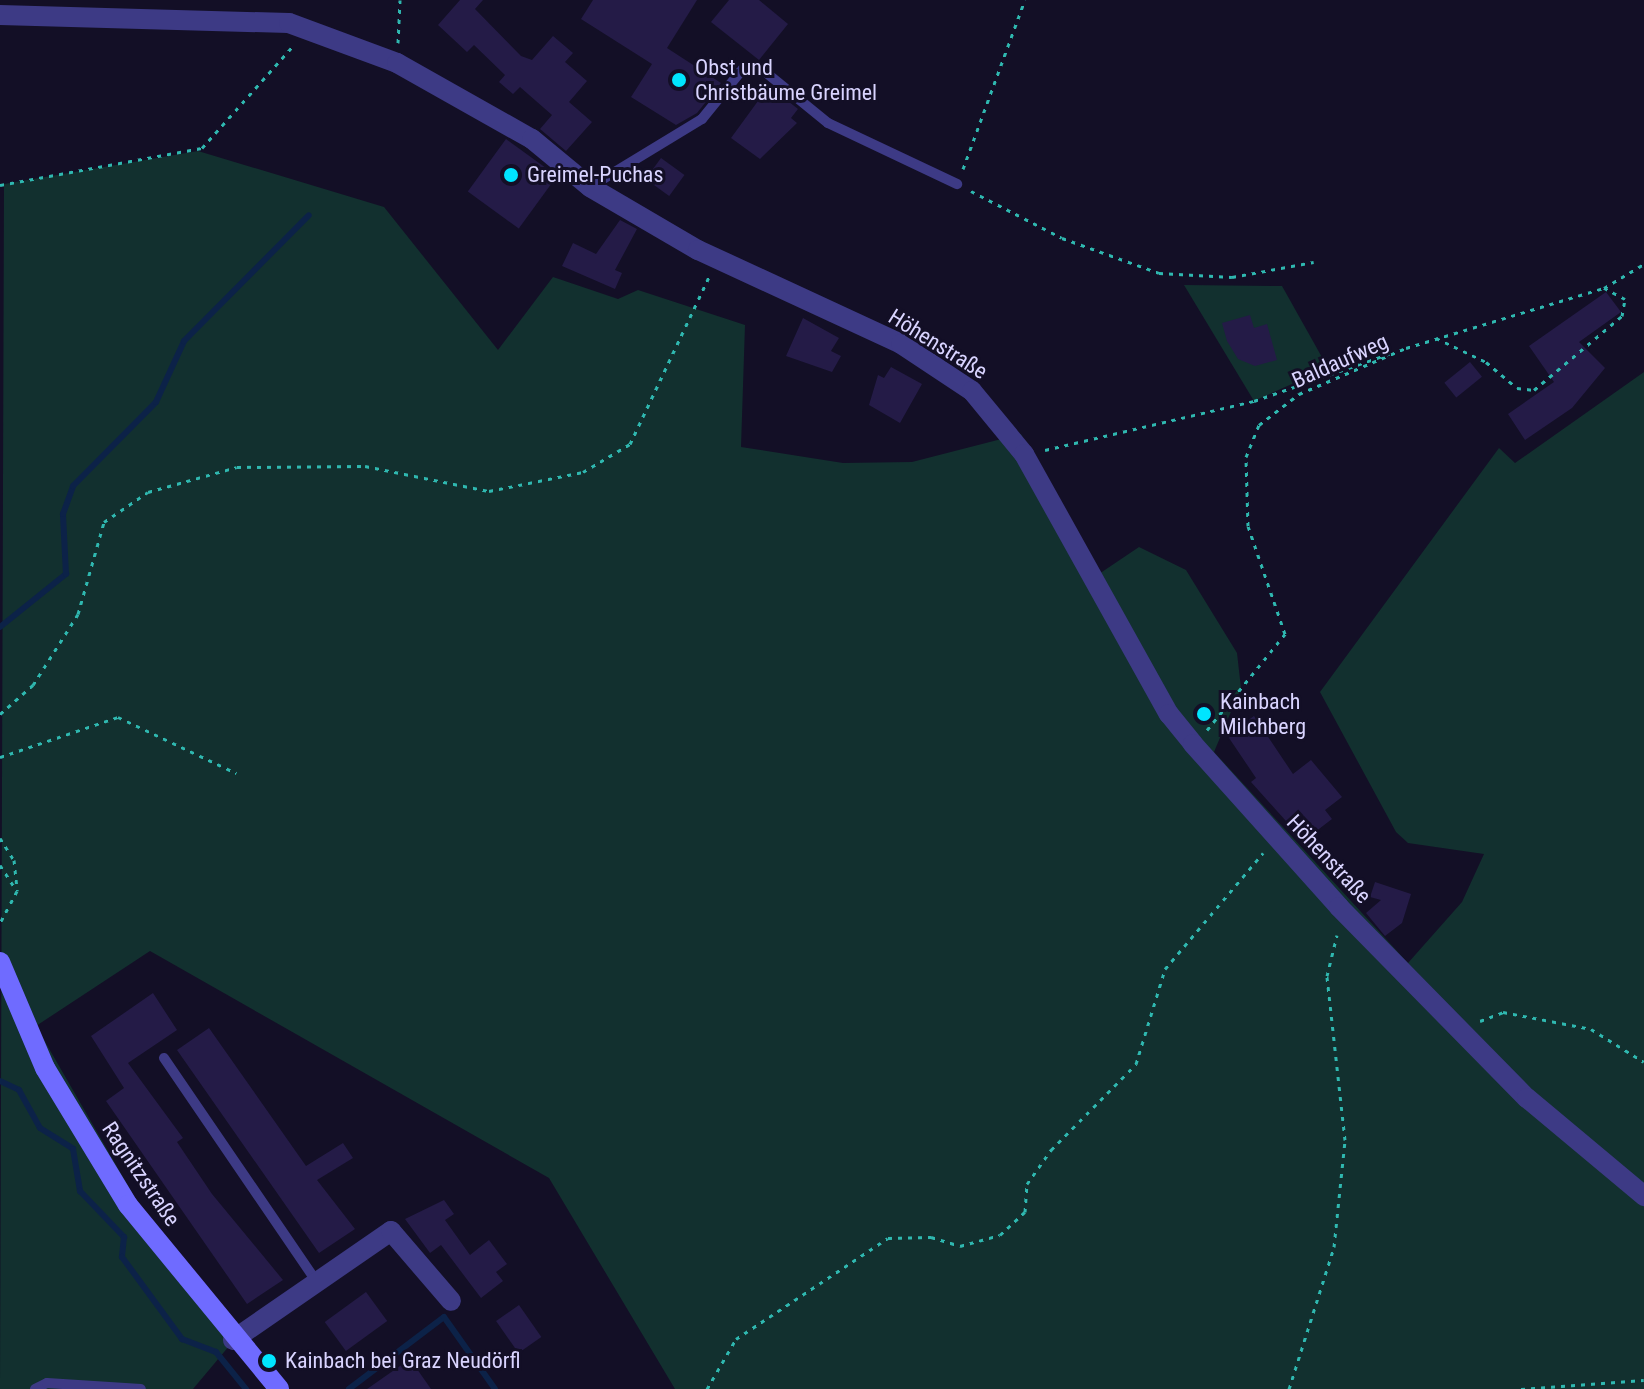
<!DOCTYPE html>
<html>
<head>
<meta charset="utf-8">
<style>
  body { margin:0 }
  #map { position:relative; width:1644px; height:1389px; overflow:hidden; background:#130f26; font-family:"Roboto Condensed",sans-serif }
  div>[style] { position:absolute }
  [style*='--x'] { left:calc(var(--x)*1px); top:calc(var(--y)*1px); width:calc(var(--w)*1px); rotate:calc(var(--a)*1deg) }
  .green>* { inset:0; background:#12302f }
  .stream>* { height:6px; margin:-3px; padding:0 3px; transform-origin:3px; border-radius:3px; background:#0c2248 }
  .building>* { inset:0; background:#241b47; transform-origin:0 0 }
  .path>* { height:3px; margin-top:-1.5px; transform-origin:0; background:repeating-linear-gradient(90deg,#2fb8b0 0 4px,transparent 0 10px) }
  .lane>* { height:10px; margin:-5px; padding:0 5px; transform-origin:5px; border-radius:5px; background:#3d3a85 }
  .street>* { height:20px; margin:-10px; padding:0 10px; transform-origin:10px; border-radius:10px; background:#3d3a85 }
  .secondary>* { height:20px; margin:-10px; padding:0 10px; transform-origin:10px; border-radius:10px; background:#6f6bff }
  .dots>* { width:22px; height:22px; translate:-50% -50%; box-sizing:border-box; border:4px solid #130f26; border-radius:50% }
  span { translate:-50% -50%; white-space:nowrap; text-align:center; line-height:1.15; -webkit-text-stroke:6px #130f26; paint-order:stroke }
  .poi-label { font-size:22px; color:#d9d4ff }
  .left { translate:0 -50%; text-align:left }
  .street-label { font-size:22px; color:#d9d4ff }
</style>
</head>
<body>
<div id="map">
  <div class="green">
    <i style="clip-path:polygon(198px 151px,384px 207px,498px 350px,553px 277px,618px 299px,638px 290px,745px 325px,741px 447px,843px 463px,912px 462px,1021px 434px,1093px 578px,1139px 547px,1186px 570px,1237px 653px,1241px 688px,1214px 752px,1408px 963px,1462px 902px,1484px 854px,1408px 843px,1396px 832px,1320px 692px,1499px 448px,1515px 463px,1644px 372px,1644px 1389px,675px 1389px,549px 1178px,150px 951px,36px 1026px,146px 1217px,240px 1333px,193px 1389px,0 1389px,4px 184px)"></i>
    <i style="clip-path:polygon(1184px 285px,1282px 286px,1328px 368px,1254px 401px)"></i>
  </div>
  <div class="stream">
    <i style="--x:0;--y:627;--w:85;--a:-38.8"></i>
    <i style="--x:66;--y:574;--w:60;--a:-92.9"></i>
    <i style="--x:63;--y:514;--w:30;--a:-70"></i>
    <i style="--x:73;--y:486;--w:118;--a:-45.3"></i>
    <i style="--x:156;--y:402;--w:67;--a:-65.3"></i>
    <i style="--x:184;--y:341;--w:177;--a:-45.2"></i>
    <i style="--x:0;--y:1081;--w:21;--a:25"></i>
    <i style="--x:19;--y:1090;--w:43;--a:61.1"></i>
    <i style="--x:40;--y:1128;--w:39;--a:32"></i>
    <i style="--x:73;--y:1149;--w:43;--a:80.5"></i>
    <i style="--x:80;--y:1191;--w:64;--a:46.3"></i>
    <i style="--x:124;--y:1237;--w:20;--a:96"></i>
    <i style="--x:122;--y:1257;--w:102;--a:53.8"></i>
    <i style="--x:182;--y:1339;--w:36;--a:21"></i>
    <i style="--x:216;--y:1352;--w:48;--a:51"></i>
    <i style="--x:349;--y:1389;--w:119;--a:-37.2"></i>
    <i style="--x:444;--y:1317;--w:88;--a:54.7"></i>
  </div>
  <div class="building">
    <i style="clip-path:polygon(460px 0,483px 0,475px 9px,521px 56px,532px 60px,553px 36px,573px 53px,565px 62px,587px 81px,569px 102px,592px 122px,566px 151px,540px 129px,552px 115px,520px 87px,513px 94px,499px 82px,505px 75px,474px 45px,467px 52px,438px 25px)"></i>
    <i style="clip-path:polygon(593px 0,697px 0,667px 48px,721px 83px,697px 113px,676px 125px,631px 97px,652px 64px,581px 19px)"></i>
    <i style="clip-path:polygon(729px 0,759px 0,788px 24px,759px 60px,711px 22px)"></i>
    <i style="clip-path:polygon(769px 86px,798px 109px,791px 118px,797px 123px,760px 159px,731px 138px)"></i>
    <i style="left:506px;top:139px;width:63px;height:65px;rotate:36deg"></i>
    <i style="left:661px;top:158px;width:29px;height:26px;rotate:36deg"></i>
    <i style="clip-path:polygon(620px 220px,637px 229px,615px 270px,622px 273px,615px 289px,562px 266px,573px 243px,596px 254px)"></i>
    <i style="clip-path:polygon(1606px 292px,1621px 312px,1579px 342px,1605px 368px,1572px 408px,1525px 440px,1508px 414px,1554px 382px,1529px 346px)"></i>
    <i style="clip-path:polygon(1250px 315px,1254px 328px,1267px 324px,1277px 360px,1255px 366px,1238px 359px,1227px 341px,1222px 323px)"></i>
    <i style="clip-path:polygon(803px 318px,839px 338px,831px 351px,841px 356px,832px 372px,786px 356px)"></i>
    <i style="left:1470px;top:362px;width:19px;height:33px;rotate:51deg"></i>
    <i style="clip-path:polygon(891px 367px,922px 384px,900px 423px,869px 405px,878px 375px,884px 378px)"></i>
    <i style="clip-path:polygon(1254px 716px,1293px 774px,1311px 760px,1342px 797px,1325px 810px,1332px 819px,1315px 832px,1299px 811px,1286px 821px,1251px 782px,1256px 778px,1227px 735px)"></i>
    <i style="clip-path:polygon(1375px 882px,1411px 894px,1402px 923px,1385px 936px,1366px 913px,1381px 900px,1370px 897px)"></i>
    <i style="clip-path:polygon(153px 993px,177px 1030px,128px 1063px,183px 1138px,177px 1142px,212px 1194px,283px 1280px,247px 1304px,106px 1101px,124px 1088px,91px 1036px)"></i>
    <i style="clip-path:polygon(209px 1028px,306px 1166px,343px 1143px,353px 1158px,317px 1180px,355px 1229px,319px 1253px,177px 1050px)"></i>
    <i style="clip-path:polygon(444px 1200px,454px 1214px,445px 1220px,470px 1255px,489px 1240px,507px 1264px,496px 1272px,503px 1281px,481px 1298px,441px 1245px,430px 1253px,405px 1219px)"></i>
    <i style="left:366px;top:1292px;width:36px;height:51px;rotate:54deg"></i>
    <i style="left:519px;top:1305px;width:39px;height:28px;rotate:55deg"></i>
    <i style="clip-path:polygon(410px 1359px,431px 1389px,367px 1389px)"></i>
  </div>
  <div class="path">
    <i style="--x:398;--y:43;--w:43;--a:-87.3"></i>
    <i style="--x:963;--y:169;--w:180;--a:-69.9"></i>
    <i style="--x:0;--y:185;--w:205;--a:-10.4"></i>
    <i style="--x:202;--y:148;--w:135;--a:-48.3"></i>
    <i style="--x:971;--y:191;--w:102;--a:27.3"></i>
    <i style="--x:1062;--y:238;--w:103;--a:19.8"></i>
    <i style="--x:1159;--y:273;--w:73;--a:3.1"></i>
    <i style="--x:1232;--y:277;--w:83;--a:-10.4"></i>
    <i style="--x:1436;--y:338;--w:55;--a:25.6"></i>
    <i style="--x:1486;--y:362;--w:40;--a:40"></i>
    <i style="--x:1517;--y:388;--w:17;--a:7"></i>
    <i style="--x:1534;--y:390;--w:115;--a:-40.1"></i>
    <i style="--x:1622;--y:316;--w:17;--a:-80"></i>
    <i style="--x:1625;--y:299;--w:24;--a:-152"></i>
    <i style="--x:1045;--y:450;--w:215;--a:-13.2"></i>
    <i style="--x:1254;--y:401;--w:145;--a:-19.3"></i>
    <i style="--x:0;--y:714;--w:44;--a:-41.3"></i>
    <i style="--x:33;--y:685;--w:84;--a:-57.6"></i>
    <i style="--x:78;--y:614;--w:96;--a:-74.2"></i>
    <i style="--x:104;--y:522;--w:53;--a:-34.3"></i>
    <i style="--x:148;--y:492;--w:92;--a:-15.7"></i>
    <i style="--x:237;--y:467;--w:128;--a:-0.4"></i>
    <i style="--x:365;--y:466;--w:126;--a:11.4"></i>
    <i style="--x:489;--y:491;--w:96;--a:-11.4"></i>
    <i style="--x:583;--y:472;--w:55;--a:-30.8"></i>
    <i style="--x:630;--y:444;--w:185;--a:-64.7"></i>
    <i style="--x:1207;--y:730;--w:124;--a:-50.9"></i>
    <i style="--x:1285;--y:634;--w:114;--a:-108.9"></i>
    <i style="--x:1248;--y:526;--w:69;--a:-91.7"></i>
    <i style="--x:1246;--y:457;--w:35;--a:-68"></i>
    <i style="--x:1259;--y:425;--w:51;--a:-37.8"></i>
    <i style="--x:1299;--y:394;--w:116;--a:-23.3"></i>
    <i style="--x:1406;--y:348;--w:207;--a:-16.9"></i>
    <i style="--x:1604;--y:288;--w:47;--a:-31"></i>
    <i style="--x:0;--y:757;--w:125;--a:-18.7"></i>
    <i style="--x:118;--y:717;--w:131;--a:25.4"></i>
    <i style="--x:0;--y:838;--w:26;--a:58"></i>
    <i style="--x:14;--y:860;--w:31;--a:84"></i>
    <i style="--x:17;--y:891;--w:36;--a:118"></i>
    <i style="--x:0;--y:865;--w:27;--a:57"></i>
    <i style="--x:1480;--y:1021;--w:25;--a:-21"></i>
    <i style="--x:1503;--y:1012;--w:90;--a:10.9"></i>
    <i style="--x:1591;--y:1029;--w:62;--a:31.9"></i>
    <i style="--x:707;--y:1389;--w:58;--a:-59.9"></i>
    <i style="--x:736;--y:1339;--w:182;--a:-33.6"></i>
    <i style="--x:888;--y:1238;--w:43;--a:-1.3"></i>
    <i style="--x:931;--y:1237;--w:30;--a:17"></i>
    <i style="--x:960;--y:1246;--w:41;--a:-15.4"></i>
    <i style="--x:1000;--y:1235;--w:34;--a:-43"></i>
    <i style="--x:1025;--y:1212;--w:28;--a:-86"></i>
    <i style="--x:1027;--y:1184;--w:42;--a:-54.8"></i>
    <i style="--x:1051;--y:1150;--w:121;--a:-45.3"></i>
    <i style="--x:1136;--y:1064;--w:99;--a:-73"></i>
    <i style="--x:1165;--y:969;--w:152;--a:-49.8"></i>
    <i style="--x:1289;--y:1389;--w:149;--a:-72.4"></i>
    <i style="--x:1334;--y:1247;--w:108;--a:-84.1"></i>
    <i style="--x:1345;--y:1140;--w:165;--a:-96.3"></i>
    <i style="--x:1327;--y:976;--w:42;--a:-76.3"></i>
    <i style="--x:1521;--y:1389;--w:123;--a:-4.2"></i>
  </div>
  <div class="lane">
    <i style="--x:590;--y:187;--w:131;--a:-31.3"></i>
    <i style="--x:702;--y:119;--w:68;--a:-50.9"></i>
    <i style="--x:745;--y:66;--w:18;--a:13"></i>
    <i style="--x:763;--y:70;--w:84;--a:39.2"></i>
    <i style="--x:828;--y:123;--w:143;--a:25.3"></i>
    <i style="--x:164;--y:1058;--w:271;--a:55.7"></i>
    <i style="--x:35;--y:1389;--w:13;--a:-27"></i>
    <i style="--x:47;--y:1383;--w:94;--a:3.7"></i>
  </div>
  <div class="street">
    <i style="--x:0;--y:15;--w:289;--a:1.6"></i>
    <i style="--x:289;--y:23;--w:115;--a:20.3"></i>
    <i style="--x:397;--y:63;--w:155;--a:29.4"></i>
    <i style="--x:532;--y:139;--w:75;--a:39.6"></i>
    <i style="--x:590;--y:187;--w:125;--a:30.3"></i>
    <i style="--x:698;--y:250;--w:224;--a:24.8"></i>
    <i style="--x:901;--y:344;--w:85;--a:33.5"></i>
    <i style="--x:972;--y:391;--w:82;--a:50.5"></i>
    <i style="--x:1024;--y:454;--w:298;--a:60.9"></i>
    <i style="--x:1169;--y:714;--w:38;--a:51"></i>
    <i style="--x:1193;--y:744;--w:219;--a:48.1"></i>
    <i style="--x:1339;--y:907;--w:268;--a:45.5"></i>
    <i style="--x:1527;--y:1098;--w:153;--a:39.9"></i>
    <i style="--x:233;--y:1340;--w:192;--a:-34.6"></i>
    <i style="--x:391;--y:1231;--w:92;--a:49.4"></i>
  </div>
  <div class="secondary">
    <i style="--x:0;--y:962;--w:115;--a:67"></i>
    <i style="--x:45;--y:1068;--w:160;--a:58.8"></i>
    <i style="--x:128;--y:1205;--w:238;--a:50.6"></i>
  </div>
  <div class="dots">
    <i style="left:679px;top:80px;background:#00e5ff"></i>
    <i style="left:511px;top:175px;background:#00e5ff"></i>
    <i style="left:1204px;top:714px;background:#00e5ff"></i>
    <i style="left:269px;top:1361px;background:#00e5ff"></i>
  </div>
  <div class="poi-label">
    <span class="left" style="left:695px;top:80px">Obst und<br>Christbäume Greimel</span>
    <span class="left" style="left:527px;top:175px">Greimel-Puchas</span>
    <span class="left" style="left:1220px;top:714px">Kainbach<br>Milchberg</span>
    <span class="left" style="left:285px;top:1361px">Kainbach bei Graz Neudörfl</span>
  </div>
  <div class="street-label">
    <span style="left:938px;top:344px;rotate:32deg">Höhenstraße</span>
    <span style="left:1340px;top:361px;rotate:-24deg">Baldaufweg</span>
    <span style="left:1329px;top:859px;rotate:47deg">Höhenstraße</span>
    <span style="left:141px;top:1174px;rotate:56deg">Ragnitzstraße</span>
  </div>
</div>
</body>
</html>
